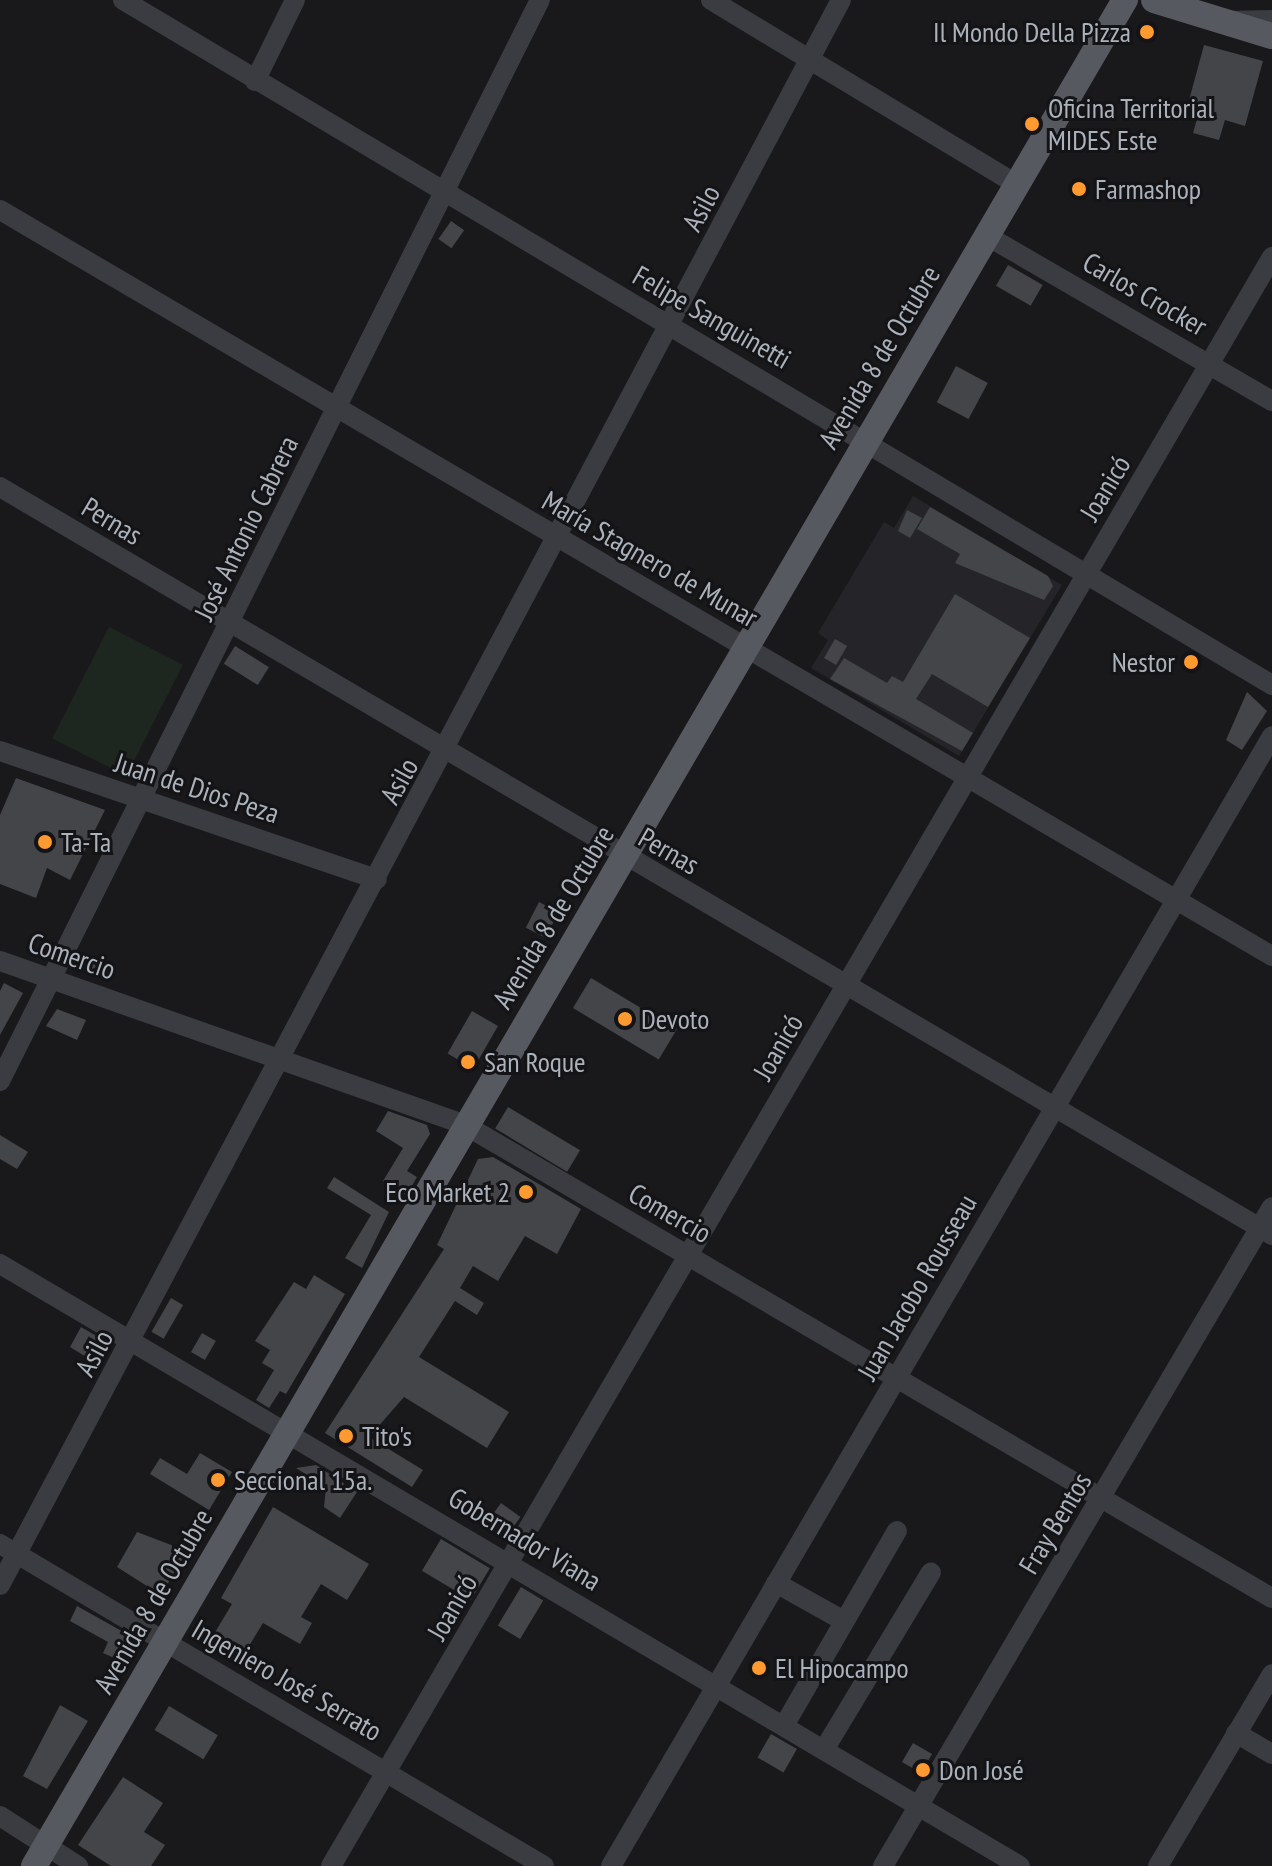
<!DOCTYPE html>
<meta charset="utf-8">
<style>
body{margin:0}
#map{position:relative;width:1272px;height:1866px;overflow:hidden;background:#19191c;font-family:"PT Sans Narrow",sans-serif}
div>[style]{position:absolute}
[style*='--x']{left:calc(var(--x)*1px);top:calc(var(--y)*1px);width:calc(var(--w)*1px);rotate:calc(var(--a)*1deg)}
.built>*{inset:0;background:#252529}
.green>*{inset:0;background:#1e271f;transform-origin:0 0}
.building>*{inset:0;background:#434549;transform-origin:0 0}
.minor>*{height:20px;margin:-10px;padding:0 10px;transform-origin:10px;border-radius:10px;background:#3a3c41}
.major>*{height:26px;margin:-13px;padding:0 13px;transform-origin:13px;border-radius:13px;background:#565960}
.dots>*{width:22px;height:22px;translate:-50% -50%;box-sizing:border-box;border:4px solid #141417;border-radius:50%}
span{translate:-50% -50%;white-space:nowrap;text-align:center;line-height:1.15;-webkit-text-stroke:6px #141417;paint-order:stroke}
.poi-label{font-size:28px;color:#abb2bc}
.right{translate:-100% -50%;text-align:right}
.left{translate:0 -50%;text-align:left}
.street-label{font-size:28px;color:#abb2bc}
</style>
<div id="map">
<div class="built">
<div style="clip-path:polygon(913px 496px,1062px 585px,959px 756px,811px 668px,828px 640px,818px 633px,884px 522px,894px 528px)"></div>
</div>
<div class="green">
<div style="left:109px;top:627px;width:83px;height:125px;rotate:27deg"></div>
</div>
<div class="building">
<div style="clip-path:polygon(1204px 45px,1263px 61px,1245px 126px,1225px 120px,1219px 140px,1193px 133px,1200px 108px,1188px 104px)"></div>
<div style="left:451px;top:221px;width:16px;height:22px;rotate:35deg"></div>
<div style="left:1008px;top:265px;width:40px;height:24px;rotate:30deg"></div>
<div style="left:956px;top:366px;width:36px;height:41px;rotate:28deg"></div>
<div style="clip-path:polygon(930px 507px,1048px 576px,1053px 586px,1044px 600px,955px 563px,960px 554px,917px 529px)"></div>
<div style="clip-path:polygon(907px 510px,922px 518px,910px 538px,898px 531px)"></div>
<div style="clip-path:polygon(955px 594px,1030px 638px,988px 707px,932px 674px,916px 699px,973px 733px,962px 751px,830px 679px,844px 658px,887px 683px,892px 676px,903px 682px)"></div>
<div style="left:835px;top:639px;width:14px;height:22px;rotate:30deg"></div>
<div style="left:235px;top:646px;width:40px;height:21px;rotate:32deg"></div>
<div style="clip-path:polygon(1247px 692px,1267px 711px,1242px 750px,1226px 740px)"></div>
<div style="clip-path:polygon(16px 778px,105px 810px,70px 880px,47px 868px,36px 898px,0 884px,0 815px)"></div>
<div style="left:539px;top:902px;width:22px;height:29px;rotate:27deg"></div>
<div style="clip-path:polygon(82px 955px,109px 964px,105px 977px,75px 966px)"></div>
<div style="left:591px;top:978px;width:100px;height:35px;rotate:31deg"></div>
<div style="clip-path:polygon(4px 983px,23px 993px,0 1035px,0 991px)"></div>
<div style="clip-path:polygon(57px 1009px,86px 1020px,77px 1040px,46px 1026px)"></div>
<div style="left:472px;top:1011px;width:30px;height:49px;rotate:30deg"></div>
<div style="left:508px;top:1107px;width:84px;height:25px;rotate:31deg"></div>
<div style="clip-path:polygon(388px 1111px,427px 1125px,430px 1134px,407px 1171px,417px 1177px,407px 1195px,383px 1181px,403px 1148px,376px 1131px)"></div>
<div style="clip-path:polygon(0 1135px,28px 1152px,17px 1169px,0 1159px)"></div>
<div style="clip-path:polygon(493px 1157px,581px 1209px,557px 1254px,525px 1236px,498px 1281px,473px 1266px,460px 1288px,484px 1303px,477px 1315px,455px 1301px,419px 1357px,509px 1412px,487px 1448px,404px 1397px,369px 1437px,423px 1470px,412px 1487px,325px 1433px,444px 1249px,437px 1245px,478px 1159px)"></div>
<div style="clip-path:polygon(334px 1177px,389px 1212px,362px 1268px,345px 1258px,371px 1215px,327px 1188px)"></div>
<div style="clip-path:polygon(314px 1275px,345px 1294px,286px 1394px,280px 1391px,269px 1408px,256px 1400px,274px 1370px,262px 1363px,270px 1350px,255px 1341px,294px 1282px,306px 1289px)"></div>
<div style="left:171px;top:1298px;width:14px;height:39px;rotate:30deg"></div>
<div style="clip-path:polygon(81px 1327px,105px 1341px,101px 1366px,70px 1347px)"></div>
<div style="left:202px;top:1333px;width:16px;height:22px;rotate:30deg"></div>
<div style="clip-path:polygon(200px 1453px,232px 1472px,209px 1510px,150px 1474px,160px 1458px,187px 1474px)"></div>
<div style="clip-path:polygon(316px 1465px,357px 1492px,340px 1518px,324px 1507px,326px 1487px,296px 1468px)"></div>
<div style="left:501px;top:1503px;width:24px;height:26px;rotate:36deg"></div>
<div style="clip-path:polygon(273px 1507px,369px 1564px,347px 1600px,321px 1584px,301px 1617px,312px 1623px,300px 1644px,263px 1623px,241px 1659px,218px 1646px,214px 1634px,232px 1604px,221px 1598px)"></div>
<div style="clip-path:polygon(137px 1532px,187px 1551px,161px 1595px,117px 1567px)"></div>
<div style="left:441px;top:1539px;width:57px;height:37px;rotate:31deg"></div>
<div style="left:521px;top:1587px;width:26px;height:45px;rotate:31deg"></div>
<div style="clip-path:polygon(77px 1606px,136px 1639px,123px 1662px,103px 1653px,108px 1642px,70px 1621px)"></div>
<div style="clip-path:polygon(60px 1705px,88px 1721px,47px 1789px,23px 1776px)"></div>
<div style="left:169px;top:1706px;width:57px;height:28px;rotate:31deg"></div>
<div style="left:771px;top:1734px;width:30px;height:27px;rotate:30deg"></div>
<div style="left:913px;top:1743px;width:22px;height:22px;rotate:30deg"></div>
<div style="clip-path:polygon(123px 1777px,163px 1803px,144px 1832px,165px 1845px,151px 1866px,111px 1866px,78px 1845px)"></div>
</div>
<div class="minor">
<div style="--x:123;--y:0;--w:1338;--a:30.8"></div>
<div style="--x:711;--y:0;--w:360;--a:31.1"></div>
<div style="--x:1224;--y:21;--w:48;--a:-1.2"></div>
<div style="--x:255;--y:81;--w:90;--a:-63.7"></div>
<div style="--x:0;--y:210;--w:1475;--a:30.39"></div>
<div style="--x:989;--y:237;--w:327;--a:30.1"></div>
<div style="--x:0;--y:487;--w:1476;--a:30.46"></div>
<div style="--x:0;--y:751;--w:398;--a:18.8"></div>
<div style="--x:0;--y:961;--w:493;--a:19.4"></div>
<div style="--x:465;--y:1125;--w:935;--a:30.38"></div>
<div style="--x:0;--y:1081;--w:1208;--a:-63.46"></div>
<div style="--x:0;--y:1264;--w:1184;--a:30.55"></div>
<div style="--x:0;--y:1544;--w:632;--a:30.62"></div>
<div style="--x:776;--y:1583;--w:78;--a:29.2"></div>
<div style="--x:0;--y:1585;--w:1794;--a:-62.05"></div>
<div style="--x:785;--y:1724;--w:223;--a:-59.9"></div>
<div style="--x:1236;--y:1733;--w:42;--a:30.3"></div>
<div style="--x:825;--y:1748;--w:205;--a:-58.9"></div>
<div style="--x:0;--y:1816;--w:93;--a:32.7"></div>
<div style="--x:331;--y:1866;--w:1864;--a:-59.68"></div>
<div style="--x:611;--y:1866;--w:1309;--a:-59.67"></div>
<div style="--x:883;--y:1866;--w:765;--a:-59.45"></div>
<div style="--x:1158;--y:1866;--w:223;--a:-59.3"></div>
</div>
<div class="major">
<div style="--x:1154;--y:0;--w:123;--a:17"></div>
<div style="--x:34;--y:1866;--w:2162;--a:-59.69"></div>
</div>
<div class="dots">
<div style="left:1147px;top:32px;background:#fe9a2f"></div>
<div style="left:1032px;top:124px;background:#fe9a2f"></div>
<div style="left:1079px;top:189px;background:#fe9a2f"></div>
<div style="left:1191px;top:662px;background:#fe9a2f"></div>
<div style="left:45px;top:842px;background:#fe9a2f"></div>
<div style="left:625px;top:1019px;background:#fe9a2f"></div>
<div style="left:468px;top:1062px;background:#fe9a2f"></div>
<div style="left:526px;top:1192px;background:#fe9a2f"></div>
<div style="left:346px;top:1436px;background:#fe9a2f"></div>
<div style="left:218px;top:1480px;background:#fe9a2f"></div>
<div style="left:759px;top:1668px;background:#fe9a2f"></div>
<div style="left:923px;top:1770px;background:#fe9a2f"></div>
</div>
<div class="poi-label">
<span class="right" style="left:1131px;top:32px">Il Mondo Della Pizza</span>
<span class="left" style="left:1048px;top:124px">Oficina Territorial<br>MIDES Este</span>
<span class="left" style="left:1095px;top:189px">Farmashop</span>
<span class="right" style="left:1175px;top:662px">Nestor</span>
<span class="left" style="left:61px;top:842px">Ta-Ta</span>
<span class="left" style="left:641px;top:1019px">Devoto</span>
<span class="left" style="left:484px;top:1062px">San Roque</span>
<span class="right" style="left:510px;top:1192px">Eco Market 2</span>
<span class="left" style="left:362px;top:1436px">Tito's</span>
<span class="left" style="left:234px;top:1480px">Seccional 15a.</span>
<span class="left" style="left:775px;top:1668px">El Hipocampo</span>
<span class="left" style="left:939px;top:1770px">Don José</span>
</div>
<div class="street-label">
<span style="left:701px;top:208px;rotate:-62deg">Asilo</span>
<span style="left:1145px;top:294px;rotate:30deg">Carlos Crocker</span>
<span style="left:712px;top:317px;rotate:30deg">Felipe Sanguinetti</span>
<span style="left:879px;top:357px;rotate:-59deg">Avenida 8 de Octubre</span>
<span style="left:1105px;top:488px;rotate:-59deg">Joanicó</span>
<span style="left:112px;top:521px;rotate:31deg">Pernas</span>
<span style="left:246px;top:528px;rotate:-64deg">José Antonio Cabrera</span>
<span style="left:650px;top:559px;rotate:30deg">María Stagnero de Munar</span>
<span style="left:399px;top:781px;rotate:-61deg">Asilo</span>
<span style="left:197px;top:788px;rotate:18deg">Juan de Dios Peza</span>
<span style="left:669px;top:851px;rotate:30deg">Pernas</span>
<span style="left:553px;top:917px;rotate:-59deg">Avenida 8 de Octubre</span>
<span style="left:72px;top:956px;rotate:19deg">Comercio</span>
<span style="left:778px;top:1047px;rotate:-60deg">Joanicó</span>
<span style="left:670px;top:1213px;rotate:30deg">Comercio</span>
<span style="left:917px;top:1287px;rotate:-60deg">Juan Jacobo Rousseau</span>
<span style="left:94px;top:1353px;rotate:-62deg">Asilo</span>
<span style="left:1055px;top:1523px;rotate:-59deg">Fray Bentos</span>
<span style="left:525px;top:1539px;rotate:31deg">Gobernador Viana</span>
<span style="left:153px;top:1601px;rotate:-60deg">Avenida 8 de Octubre</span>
<span style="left:452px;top:1607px;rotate:-60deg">Joanicó</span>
<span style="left:287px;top:1680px;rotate:30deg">Ingeniero José Serrato</span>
</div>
</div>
